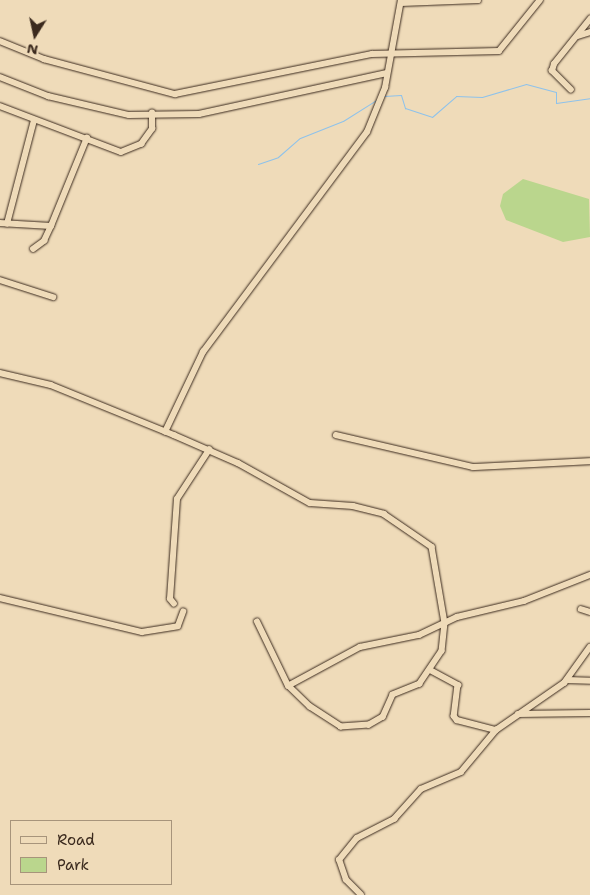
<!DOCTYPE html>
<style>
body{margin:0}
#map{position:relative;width:590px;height:895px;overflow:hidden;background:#efdbb9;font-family:"Shantell Sans",sans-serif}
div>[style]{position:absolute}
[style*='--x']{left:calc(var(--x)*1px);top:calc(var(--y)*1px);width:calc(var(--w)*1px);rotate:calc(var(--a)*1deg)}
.green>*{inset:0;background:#bad68d}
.stream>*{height:1px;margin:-0.5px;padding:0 0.5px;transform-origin:0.5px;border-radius:0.5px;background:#8ec2eb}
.roads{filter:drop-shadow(0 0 1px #3b2a1e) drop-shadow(0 0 1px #3b2a1e)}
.minor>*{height:5.5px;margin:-2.75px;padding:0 2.75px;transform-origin:2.75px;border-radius:2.75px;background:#efdbb9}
span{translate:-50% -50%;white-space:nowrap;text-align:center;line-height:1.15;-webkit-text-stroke:4px #efdbb9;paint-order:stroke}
.legend{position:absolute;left:10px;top:820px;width:162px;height:65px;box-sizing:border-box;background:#efdbb9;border:1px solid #a7947b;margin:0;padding:6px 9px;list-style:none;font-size:15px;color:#3b2a1e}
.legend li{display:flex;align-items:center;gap:10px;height:25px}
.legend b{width:25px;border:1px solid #a7947b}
.north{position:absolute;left:10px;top:10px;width:50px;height:50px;-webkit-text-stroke:4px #efdbb9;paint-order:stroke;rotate:190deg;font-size:14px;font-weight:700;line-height:20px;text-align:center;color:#3b2a1e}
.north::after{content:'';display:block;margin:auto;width:18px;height:22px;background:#3b2a1e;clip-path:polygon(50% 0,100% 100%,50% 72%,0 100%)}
</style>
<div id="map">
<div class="green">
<div style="clip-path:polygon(523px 179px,589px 199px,590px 237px,563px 242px,506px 220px,500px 206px,503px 194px)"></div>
</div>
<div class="stream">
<div style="--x:590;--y:58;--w:12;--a:90"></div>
<div style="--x:384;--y:96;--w:17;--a:-3"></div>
<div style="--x:401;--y:95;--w:14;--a:73"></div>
<div style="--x:405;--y:108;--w:28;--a:18"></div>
<div style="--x:432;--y:117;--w:32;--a:-41"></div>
<div style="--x:456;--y:96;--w:26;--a:2"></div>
<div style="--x:482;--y:97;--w:46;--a:-16.5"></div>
<div style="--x:526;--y:84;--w:31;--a:15"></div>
<div style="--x:556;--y:92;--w:11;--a:90"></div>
<div style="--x:556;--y:103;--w:34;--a:-8"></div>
<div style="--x:258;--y:164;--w:21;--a:-19"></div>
<div style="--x:278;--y:157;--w:29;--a:-41"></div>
<div style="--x:300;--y:138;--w:46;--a:-21.6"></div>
<div style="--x:343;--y:121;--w:41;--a:-32.2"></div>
</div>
<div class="roads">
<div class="minor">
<div style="--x:401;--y:3;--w:77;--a:-2.2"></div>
<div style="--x:578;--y:36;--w:13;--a:-18"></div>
<div style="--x:0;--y:41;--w:48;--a:22.2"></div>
<div style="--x:44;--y:59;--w:136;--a:15"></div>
<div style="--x:175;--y:94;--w:201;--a:-11.5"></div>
<div style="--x:372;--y:54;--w:127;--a:-1.4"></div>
<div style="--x:499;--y:51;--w:65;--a:-51.2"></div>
<div style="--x:0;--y:77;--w:52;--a:21.6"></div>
<div style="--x:48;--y:96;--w:83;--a:13.2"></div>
<div style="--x:129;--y:115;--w:70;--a:-0.8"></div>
<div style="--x:199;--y:114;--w:192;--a:-12.3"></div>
<div style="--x:571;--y:90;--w:27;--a:-135"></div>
<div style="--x:552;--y:71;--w:7;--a:-74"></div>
<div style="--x:554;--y:64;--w:58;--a:-51.3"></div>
<div style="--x:0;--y:106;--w:129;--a:20.8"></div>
<div style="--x:121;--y:152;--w:22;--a:-22"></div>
<div style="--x:141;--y:144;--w:19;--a:-54"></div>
<div style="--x:152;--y:129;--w:16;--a:-90"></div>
<div style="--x:0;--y:223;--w:51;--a:3.4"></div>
<div style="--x:51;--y:226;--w:95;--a:-67.8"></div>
<div style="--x:7;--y:224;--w:107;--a:-75.4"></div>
<div style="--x:33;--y:249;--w:14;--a:-36"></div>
<div style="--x:44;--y:241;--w:17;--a:-65"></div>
<div style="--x:0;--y:280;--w:56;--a:17.8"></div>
<div style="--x:0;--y:373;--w:52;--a:13.2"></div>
<div style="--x:51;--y:385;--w:133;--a:22.1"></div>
<div style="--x:174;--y:435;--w:70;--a:23.6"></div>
<div style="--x:238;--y:463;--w:82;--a:29.1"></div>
<div style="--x:310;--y:503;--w:43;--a:4"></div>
<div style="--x:353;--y:506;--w:32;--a:14"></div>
<div style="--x:384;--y:514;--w:58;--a:34.5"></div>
<div style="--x:432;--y:547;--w:77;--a:80.3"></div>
<div style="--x:445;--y:623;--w:28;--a:96"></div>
<div style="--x:442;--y:651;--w:40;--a:124"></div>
<div style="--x:420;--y:684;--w:29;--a:158"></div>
<div style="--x:393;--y:695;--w:24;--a:114"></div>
<div style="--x:383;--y:717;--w:16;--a:150"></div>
<div style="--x:369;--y:725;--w:28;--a:176"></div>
<div style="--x:341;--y:727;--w:37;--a:-147"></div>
<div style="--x:310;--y:707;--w:30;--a:-136"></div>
<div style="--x:288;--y:686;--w:71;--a:-115.8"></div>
<div style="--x:165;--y:432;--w:89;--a:-64.6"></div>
<div style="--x:203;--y:352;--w:274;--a:-53.3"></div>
<div style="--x:367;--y:132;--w:48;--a:-67.8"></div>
<div style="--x:385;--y:88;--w:89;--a:-79.7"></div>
<div style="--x:336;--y:435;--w:141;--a:13.1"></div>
<div style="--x:473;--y:467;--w:117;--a:-2.9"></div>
<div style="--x:0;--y:598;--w:146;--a:13.5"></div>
<div style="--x:142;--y:632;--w:36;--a:-9"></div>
<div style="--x:178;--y:626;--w:15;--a:-70"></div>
<div style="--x:174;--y:604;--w:6;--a:-129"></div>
<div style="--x:170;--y:599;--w:100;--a:-86"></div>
<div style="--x:177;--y:499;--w:59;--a:-56.9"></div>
<div style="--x:581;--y:609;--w:9;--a:18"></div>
<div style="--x:432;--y:671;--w:30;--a:28"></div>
<div style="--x:458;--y:685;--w:31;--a:97"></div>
<div style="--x:454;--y:716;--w:5;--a:53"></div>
<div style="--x:457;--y:720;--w:40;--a:14.4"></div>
<div style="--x:567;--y:680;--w:23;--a:2"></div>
<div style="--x:288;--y:686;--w:82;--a:-28.4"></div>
<div style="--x:360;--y:647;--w:60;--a:-11.5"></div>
<div style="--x:419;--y:635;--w:42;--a:-25.3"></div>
<div style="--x:457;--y:617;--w:69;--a:-13.4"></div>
<div style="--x:524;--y:601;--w:71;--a:-21.5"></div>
<div style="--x:518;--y:714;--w:72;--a:-0.8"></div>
<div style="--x:361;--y:895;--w:21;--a:-135"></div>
<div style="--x:346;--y:880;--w:21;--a:-109"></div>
<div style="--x:339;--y:860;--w:28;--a:-51"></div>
<div style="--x:357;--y:838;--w:42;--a:-27.2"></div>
<div style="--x:394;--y:819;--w:40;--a:-48"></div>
<div style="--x:421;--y:789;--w:43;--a:-23"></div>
<div style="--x:461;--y:772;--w:55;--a:-50.2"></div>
<div style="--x:496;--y:730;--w:83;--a:-34.7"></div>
<div style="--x:564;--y:683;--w:44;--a:-54.2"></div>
</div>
</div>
<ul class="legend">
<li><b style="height:6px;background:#efdbb9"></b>Road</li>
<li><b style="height:14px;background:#bad68d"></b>Park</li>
</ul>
<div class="north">N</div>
</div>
